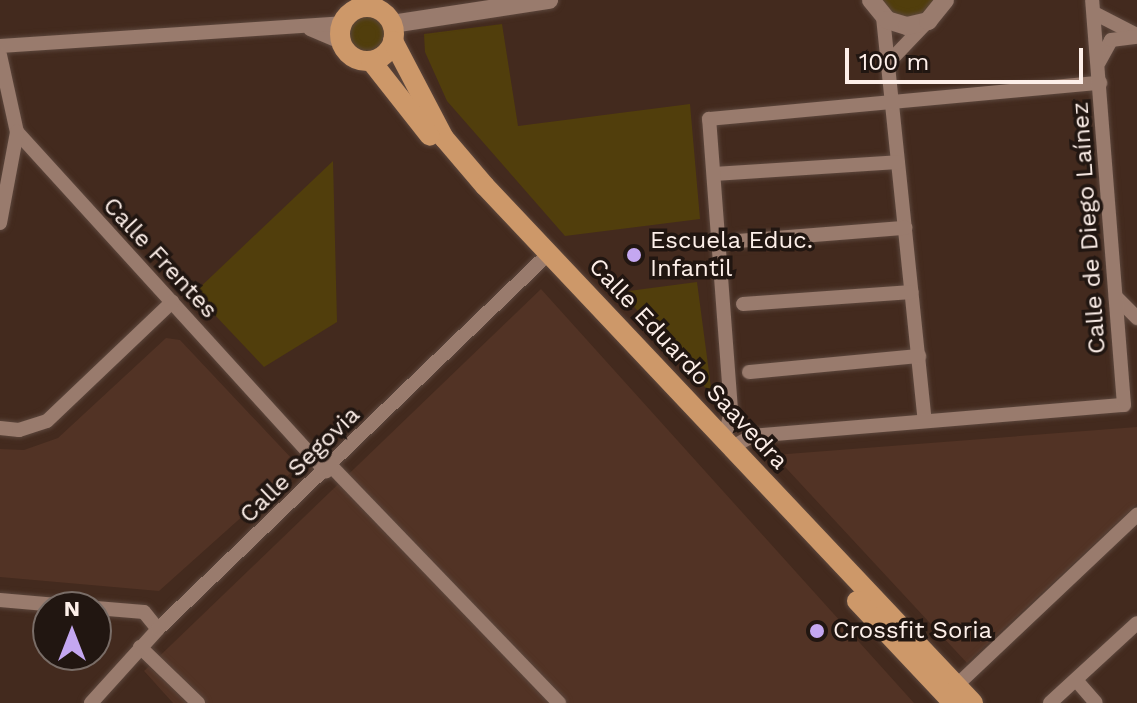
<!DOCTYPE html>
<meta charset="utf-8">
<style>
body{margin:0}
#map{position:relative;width:1137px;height:703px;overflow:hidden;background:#432a1e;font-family:"Work Sans",sans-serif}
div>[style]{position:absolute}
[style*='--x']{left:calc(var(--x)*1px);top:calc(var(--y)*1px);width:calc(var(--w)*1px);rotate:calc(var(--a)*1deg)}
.built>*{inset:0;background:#523325}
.green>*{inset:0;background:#513e0c}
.round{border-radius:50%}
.roads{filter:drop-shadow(0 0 2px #5c473d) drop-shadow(0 0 2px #5c473d)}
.street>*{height:14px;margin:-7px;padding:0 7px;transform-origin:7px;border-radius:7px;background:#997b6d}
.secondary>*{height:18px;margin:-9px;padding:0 9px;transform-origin:9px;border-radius:9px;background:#997b6d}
.primary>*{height:20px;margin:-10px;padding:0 10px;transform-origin:10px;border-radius:10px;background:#cd9869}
.primary>.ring{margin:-10px;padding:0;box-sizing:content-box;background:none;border:20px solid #cd9869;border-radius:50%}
.dots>*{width:22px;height:22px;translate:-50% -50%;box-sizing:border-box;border:4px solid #211611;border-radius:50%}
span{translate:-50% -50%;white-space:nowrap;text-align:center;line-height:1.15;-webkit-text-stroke:7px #211611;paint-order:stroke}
.street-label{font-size:24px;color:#fdefe9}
.poi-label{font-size:24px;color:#fdefe9}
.left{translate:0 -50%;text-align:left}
.north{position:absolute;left:32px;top:591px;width:80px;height:80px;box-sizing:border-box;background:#211611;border:2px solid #796d67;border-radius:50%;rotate:0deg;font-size:22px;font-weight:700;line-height:32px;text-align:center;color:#fdefe9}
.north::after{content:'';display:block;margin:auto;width:28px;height:36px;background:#c4a7f1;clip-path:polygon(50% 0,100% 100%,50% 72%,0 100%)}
.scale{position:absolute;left:845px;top:48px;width:238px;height:36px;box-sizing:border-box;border:4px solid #fdefe9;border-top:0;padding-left:10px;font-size:24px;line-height:28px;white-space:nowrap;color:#fdefe9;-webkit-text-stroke:6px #211611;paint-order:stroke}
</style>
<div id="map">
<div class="built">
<div style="clip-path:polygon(541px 289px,914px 703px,173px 703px,144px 671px)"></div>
<div style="clip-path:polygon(166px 338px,180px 340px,293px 460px,293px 471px,159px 591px,0 577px,0 449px,24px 450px,58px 438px)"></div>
<div style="clip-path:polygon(1137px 427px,1137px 504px,967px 663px,774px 455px)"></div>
</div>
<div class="green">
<div style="clip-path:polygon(878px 0,938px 0,920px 17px,898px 18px)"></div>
<div class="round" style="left:348px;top:15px;width:38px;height:38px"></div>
<div style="clip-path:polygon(502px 24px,518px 126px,690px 104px,700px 219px,565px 236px,447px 101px,425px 52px,424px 34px)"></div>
<div style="clip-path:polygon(333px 161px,337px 322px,264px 367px,194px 293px)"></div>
<div style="clip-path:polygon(697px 282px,712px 395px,621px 292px)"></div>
</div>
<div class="roads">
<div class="street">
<div style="--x:1094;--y:13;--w:48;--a:27.1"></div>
<div style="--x:883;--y:17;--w:406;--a:84.1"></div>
<div style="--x:310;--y:29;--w:34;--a:23"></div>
<div style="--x:0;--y:46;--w:343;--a:-3.8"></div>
<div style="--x:0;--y:55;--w:79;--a:77.6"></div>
<div style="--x:17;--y:132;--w:459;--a:47.7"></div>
<div style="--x:1099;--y:62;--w:25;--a:-61"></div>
<div style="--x:1111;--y:40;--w:26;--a:-7"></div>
<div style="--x:888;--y:63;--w:58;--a:-46.4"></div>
<div style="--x:714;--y:174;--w:184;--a:-3.7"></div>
<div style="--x:0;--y:223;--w:93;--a:-79.4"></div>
<div style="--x:738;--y:241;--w:168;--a:-4.5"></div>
<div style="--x:1116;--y:297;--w:30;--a:45"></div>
<div style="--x:743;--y:304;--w:169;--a:-4.1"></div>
<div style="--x:749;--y:372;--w:171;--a:-5.4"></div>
<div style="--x:0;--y:428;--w:19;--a:6"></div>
<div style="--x:19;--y:430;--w:29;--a:-18"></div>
<div style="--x:47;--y:421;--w:173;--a:-43.6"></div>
<div style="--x:724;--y:443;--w:34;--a:-78"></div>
<div style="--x:731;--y:410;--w:292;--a:-94.3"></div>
<div style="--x:709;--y:119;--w:393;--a:-5.3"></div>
<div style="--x:731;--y:448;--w:24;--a:-30"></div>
<div style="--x:752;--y:436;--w:373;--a:-4.8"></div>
<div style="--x:1124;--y:405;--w:406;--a:-94.5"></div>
<div style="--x:331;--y:466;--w:329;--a:46.1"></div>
<div style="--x:0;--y:600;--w:80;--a:5"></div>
<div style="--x:96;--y:608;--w:48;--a:4.8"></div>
<div style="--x:144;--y:612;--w:22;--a:51"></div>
<div style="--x:140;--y:647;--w:81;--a:44"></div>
<div style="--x:1076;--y:680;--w:30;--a:49"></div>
<div style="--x:957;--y:685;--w:248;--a:-43.4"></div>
<div style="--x:91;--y:703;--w:100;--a:-47.8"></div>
<div style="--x:158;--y:629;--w:531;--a:-43.86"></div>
<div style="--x:1050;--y:703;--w:118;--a:-42.6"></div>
</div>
<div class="secondary">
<div style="--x:871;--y:0;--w:26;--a:51"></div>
<div style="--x:887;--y:20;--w:21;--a:17"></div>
<div style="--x:907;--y:26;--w:22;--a:-13"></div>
<div style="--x:928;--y:21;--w:27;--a:-51"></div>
<div style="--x:392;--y:24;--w:159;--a:-8.7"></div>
</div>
<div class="primary">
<div class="ring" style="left:340px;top:7px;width:34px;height:34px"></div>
<div style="--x:393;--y:41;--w:110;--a:62.3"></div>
<div style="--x:444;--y:138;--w:63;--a:49.5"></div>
<div style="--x:485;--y:186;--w:711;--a:46.65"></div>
<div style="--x:371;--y:61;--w:95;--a:51.8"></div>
<div style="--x:857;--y:601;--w:140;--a:46.7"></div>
</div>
</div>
<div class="dots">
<div style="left:634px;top:255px;background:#c4a7f1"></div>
<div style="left:817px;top:631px;background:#c4a7f1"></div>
</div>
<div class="street-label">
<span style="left:1089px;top:228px;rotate:-94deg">Calle de Diego Laínez</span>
<span style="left:160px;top:258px;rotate:47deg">Calle Frentes</span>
<span style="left:688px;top:364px;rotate:47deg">Calle Eduardo Saavedra</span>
<span style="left:300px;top:465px;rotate:-44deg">Calle Segovia</span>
</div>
<div class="poi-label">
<span class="left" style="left:650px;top:255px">Escuela Educ.<br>Infantil</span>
<span class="left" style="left:833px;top:631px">Crossfit Soria</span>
</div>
<div class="north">N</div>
<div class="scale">100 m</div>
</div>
